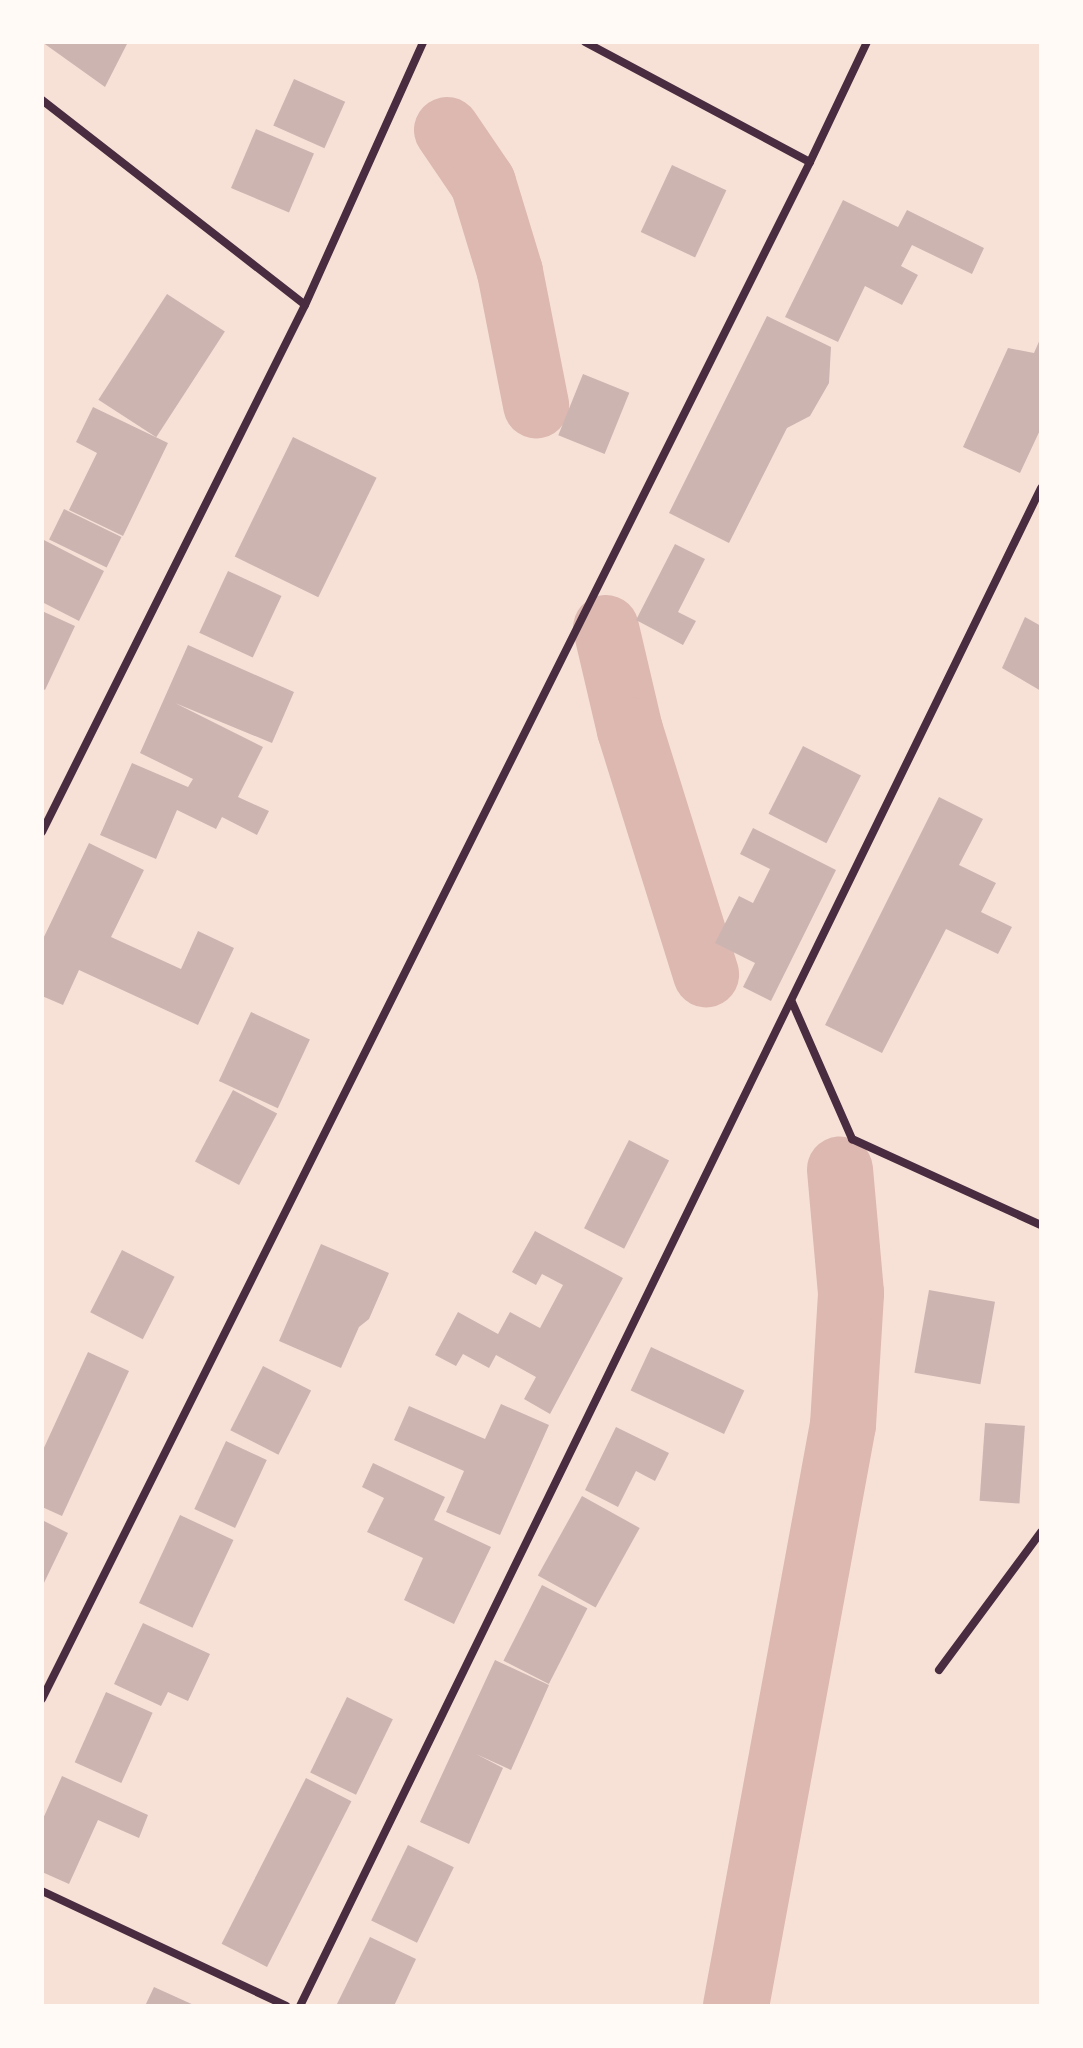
<!DOCTYPE html>
<style>
body{margin:0}
#map{position:relative;width:1083px;height:2048px;overflow:hidden;background:#f7e1d7;font-family:"DejaVu Sans",sans-serif}
div>[style]{position:absolute}
[style*='--x']{left:calc(var(--x)*1px);top:calc(var(--y)*1px);width:calc(var(--w)*1px);rotate:calc(var(--a)*1deg)}
.river>*{height:66px;margin:-33px;padding:0 33px;transform-origin:33px;border-radius:33px;background:#dcb8b0}
.building>*{inset:0;background:#ccb4b1;transform-origin:0 0}
.minor>*{height:8px;margin:-4px;padding:0 4px;transform-origin:4px;border-radius:4px;background:#4a2c40}
span{translate:-50% -50%;white-space:nowrap;text-align:center;line-height:1.15;-webkit-text-stroke:8px #fffaf5;paint-order:stroke}
.frame{position:absolute;inset:0;border:44px solid #fffaf5;pointer-events:none}
</style>
<div id="map">
<div class="river">
<div style="--x:447;--y:130;--w:64;--a:55.8"></div>
<div style="--x:483;--y:183;--w:93;--a:73.1"></div>
<div style="--x:510;--y:272;--w:136;--a:78.9"></div>
<div style="--x:606;--y:628;--w:105;--a:76.8"></div>
<div style="--x:630;--y:730;--w:256;--a:72.7"></div>
<div style="--x:736;--y:2006;--w:591;--a:-79.57"></div>
<div style="--x:843;--y:1425;--w:132;--a:-86.5"></div>
<div style="--x:851;--y:1293;--w:124;--a:-95.1"></div>
</div>
<div class="building">
<div style="clip-path:polygon(42px 42px,128px 42px,105px 87px)"></div>
<div style="left:294px;top:79px;width:56px;height:51px;rotate:24deg"></div>
<div style="left:256px;top:129px;width:63px;height:64px;rotate:23deg"></div>
<div style="left:672px;top:165px;width:60px;height:74px;rotate:25deg"></div>
<div style="clip-path:polygon(843px 200px,898px 227px,907px 210px,984px 248px,972px 274px,912px 245px,901px 266px,918px 275px,902px 305px,865px 286px,838px 342px,785px 317px)"></div>
<div style="left:167px;top:294px;width:69px;height:126px;rotate:33deg"></div>
<div style="clip-path:polygon(767px 316px,831px 347px,829px 383px,810px 416px,787px 428px,729px 543px,669px 513px)"></div>
<div style="clip-path:polygon(1041px 337px,1041px 428px,1020px 473px,963px 447px,1008px 348px,1034px 353px)"></div>
<div style="left:583px;top:374px;width:50px;height:66px;rotate:22deg"></div>
<div style="clip-path:polygon(93px 407px,168px 443px,123px 536px,69px 510px,97px 453px,76px 442px)"></div>
<div style="left:293px;top:437px;width:93px;height:133px;rotate:26deg"></div>
<div style="left:64px;top:509px;width:64px;height:34px;rotate:26deg"></div>
<div style="clip-path:polygon(42px 539px,104px 571px,79px 621px,42px 602px)"></div>
<div style="clip-path:polygon(675px 544px,705px 559px,678px 612px,696px 621px,683px 645px,636px 620px)"></div>
<div style="left:228px;top:571px;width:59px;height:68px;rotate:25deg"></div>
<div style="clip-path:polygon(42px 611px,75px 626px,45px 690px,42px 688px)"></div>
<div style="clip-path:polygon(1025px 617px,1041px 626px,1041px 691px,1002px 668px)"></div>
<div style="clip-path:polygon(188px 645px,294px 692px,272px 743px,175px 703px,263px 747px,238px 797px,269px 811px,257px 835px,222px 817px,216px 829px,177px 810px,156px 859px,100px 835px,132px 763px,188px 787px,193px 779px,140px 753px)"></div>
<div style="left:803px;top:746px;width:65px;height:76px;rotate:27deg"></div>
<div style="clip-path:polygon(939px 797px,983px 819px,959px 865px,996px 883px,981px 912px,1012px 927px,998px 954px,946px 929px,882px 1053px,825px 1025px)"></div>
<div style="clip-path:polygon(753px 828px,836px 870px,771px 1001px,743px 987px,755px 963px,715px 943px,739px 896px,753px 903px,770px 869px,740px 854px)"></div>
<div style="clip-path:polygon(89px 843px,144px 870px,111px 937px,181px 969px,198px 931px,234px 948px,198px 1025px,79px 970px,63px 1005px,42px 996px,42px 941px)"></div>
<div style="left:251px;top:1012px;width:65px;height:76px;rotate:25deg"></div>
<div style="left:233px;top:1090px;width:50px;height:81px;rotate:28deg"></div>
<div style="left:629px;top:1140px;width:45px;height:99px;rotate:27deg"></div>
<div style="clip-path:polygon(535px 1231px,623px 1278px,550px 1414px,524px 1399px,536px 1377px,496px 1355px,489px 1368px,463px 1354px,456px 1366px,435px 1355px,458px 1312px,498px 1334px,510px 1312px,540px 1328px,563px 1285px,542px 1274px,536px 1285px,512px 1272px)"></div>
<div style="clip-path:polygon(321px 1244px,389px 1273px,369px 1319px,359px 1327px,341px 1368px,279px 1341px)"></div>
<div style="left:122px;top:1250px;width:59px;height:70px;rotate:27deg"></div>
<div style="left:929px;top:1290px;width:67px;height:84px;rotate:10deg"></div>
<div style="left:651px;top:1347px;width:103px;height:48px;rotate:25deg"></div>
<div style="clip-path:polygon(88px 1352px,129px 1371px,62px 1516px,42px 1507px,42px 1452px)"></div>
<div style="left:263px;top:1366px;width:54px;height:72px;rotate:27deg"></div>
<div style="clip-path:polygon(501px 1404px,549px 1425px,500px 1535px,446px 1512px,464px 1471px,394px 1440px,409px 1406px,485px 1439px)"></div>
<div style="left:985px;top:1423px;width:40px;height:78px;rotate:4deg"></div>
<div style="clip-path:polygon(616px 1427px,669px 1453px,655px 1481px,636px 1471px,618px 1507px,585px 1490px)"></div>
<div style="left:226px;top:1441px;width:45px;height:75px;rotate:25deg"></div>
<div style="clip-path:polygon(373px 1463px,445px 1497px,434px 1520px,491px 1547px,454px 1624px,404px 1600px,423px 1558px,367px 1532px,384px 1498px,362px 1487px)"></div>
<div style="left:582px;top:1496px;width:66px;height:91px;rotate:29deg"></div>
<div style="left:180px;top:1515px;width:59px;height:97px;rotate:25deg"></div>
<div style="clip-path:polygon(42px 1520px,68px 1533px,42px 1587px)"></div>
<div style="left:542px;top:1585px;width:51px;height:85px;rotate:27deg"></div>
<div style="clip-path:polygon(143px 1623px,210px 1654px,188px 1701px,168px 1692px,161px 1706px,114px 1684px)"></div>
<div style="clip-path:polygon(495px 1660px,549px 1685px,511px 1770px,476px 1754px,503px 1768px,469px 1844px,420px 1822px)"></div>
<div style="left:106px;top:1692px;width:51px;height:77px;rotate:24deg"></div>
<div style="left:347px;top:1697px;width:51px;height:84px;rotate:26deg"></div>
<div style="clip-path:polygon(62px 1776px,148px 1815px,139px 1838px,98px 1820px,69px 1884px,42px 1872px,42px 1821px)"></div>
<div style="left:306px;top:1778px;width:51px;height:186px;rotate:27deg"></div>
<div style="left:408px;top:1845px;width:51px;height:84px;rotate:26deg"></div>
<div style="clip-path:polygon(370px 1937px,416px 1959px,394px 2006px,336px 2006px)"></div>
<div style="clip-path:polygon(154px 1987px,196px 2006px,145px 2006px)"></div>
</div>
<div class="minor">
<div style="--x:585;--y:42;--w:255;--a:28.1"></div>
<div style="--x:42;--y:100;--w:333;--a:37.9"></div>
<div style="--x:42;--y:832;--w:589;--a:-63.48"></div>
<div style="--x:305;--y:305;--w:288;--a:-65.8"></div>
<div style="--x:792;--y:1002;--w:150;--a:66.3"></div>
<div style="--x:852;--y:1139;--w:208;--a:24.5"></div>
<div style="--x:939;--y:1670;--w:172;--a:-53.5"></div>
<div style="--x:42;--y:1699;--w:1718;--a:-63.45"></div>
<div style="--x:810;--y:162;--w:133;--a:-64.6"></div>
<div style="--x:42;--y:1891;--w:270;--a:25.2"></div>
<div style="--x:300;--y:2006;--w:1689;--a:-63.98"></div>
</div>
<div class="frame"></div>
</div>
